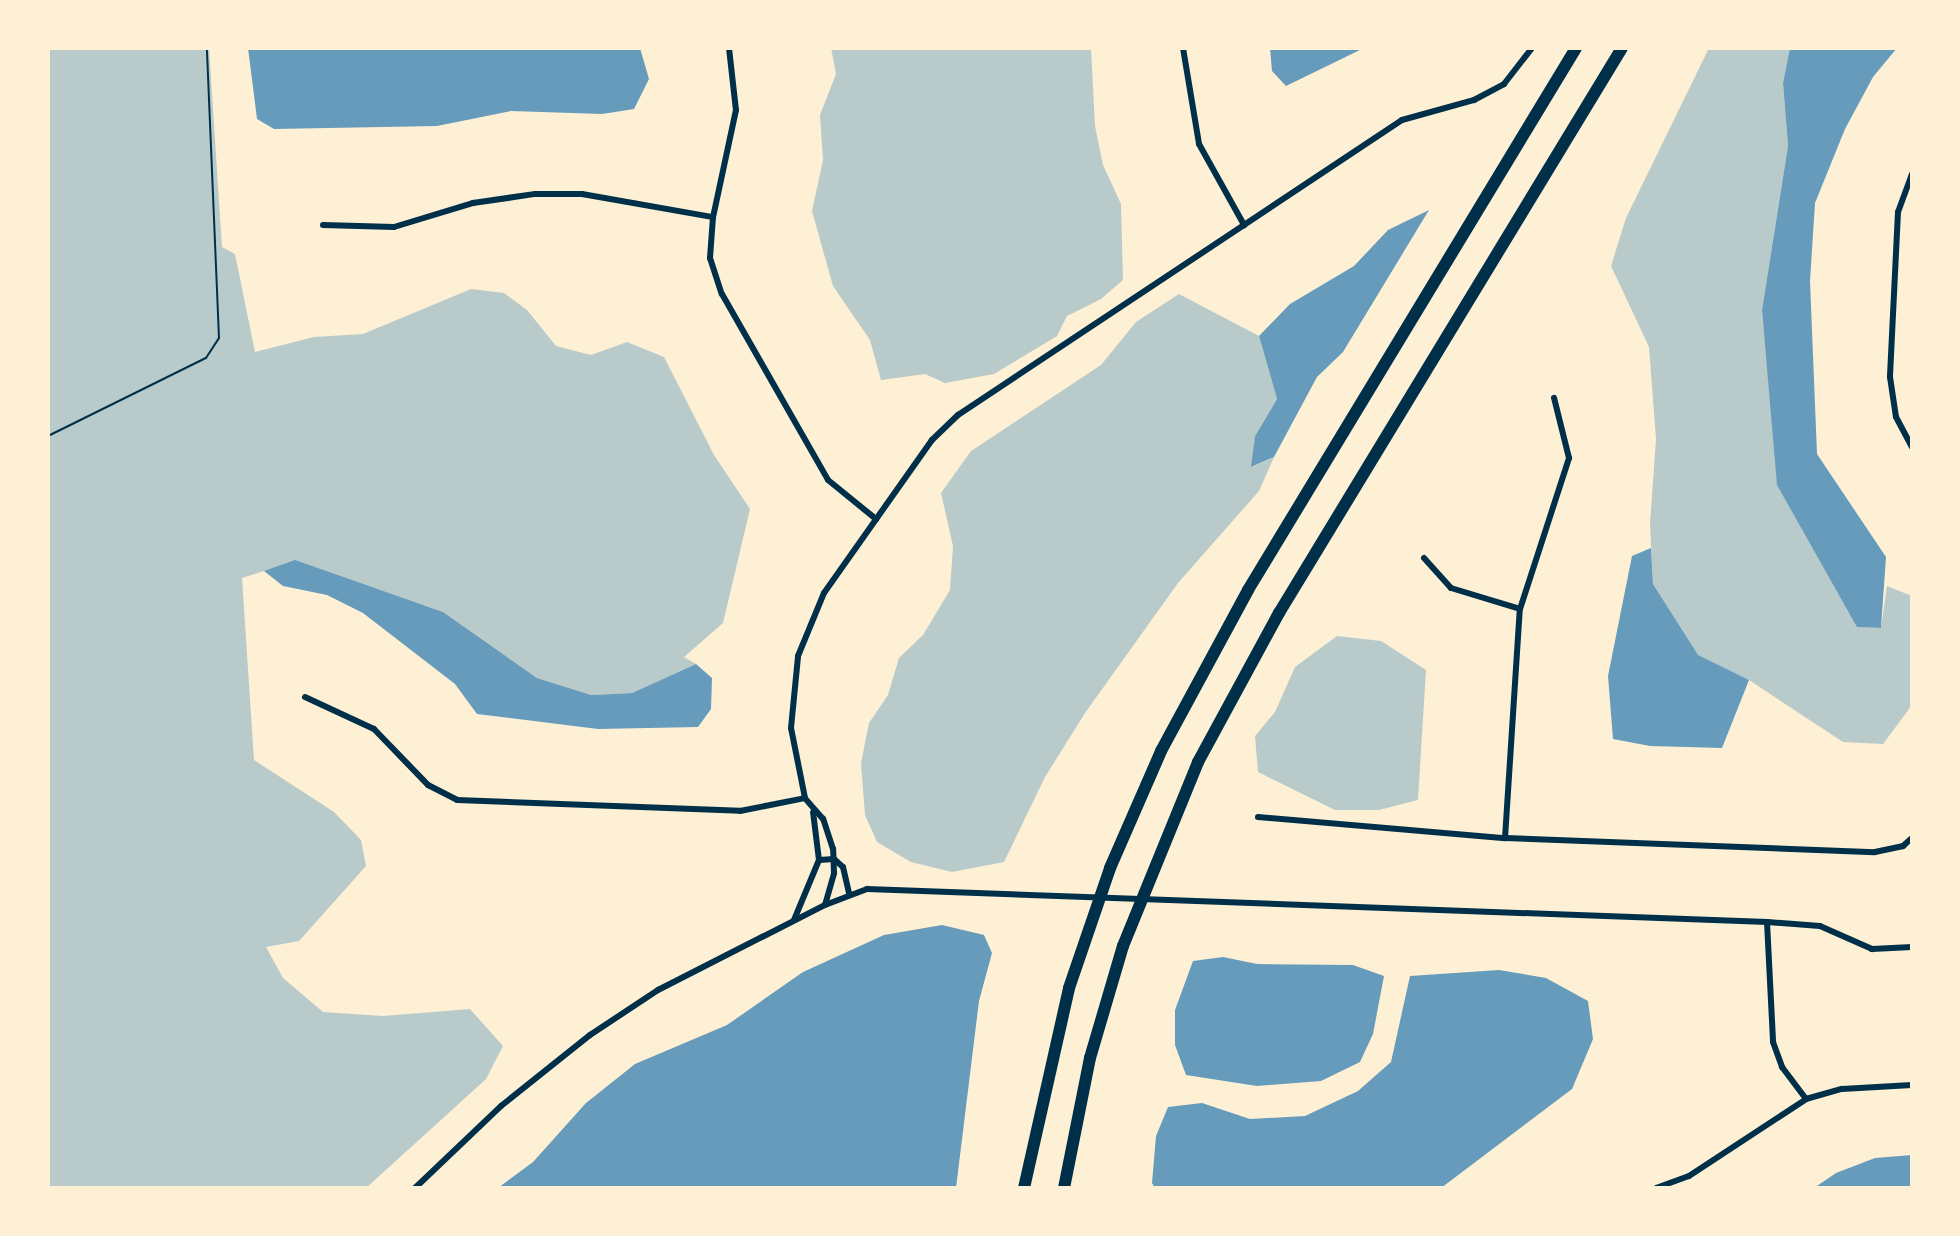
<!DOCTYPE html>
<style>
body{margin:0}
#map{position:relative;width:1960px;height:1236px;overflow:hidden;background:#fdf0d5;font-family:Rubik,sans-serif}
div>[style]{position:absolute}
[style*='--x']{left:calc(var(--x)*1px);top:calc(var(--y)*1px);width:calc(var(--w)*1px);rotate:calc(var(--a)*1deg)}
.green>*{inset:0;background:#b9caca}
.water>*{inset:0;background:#669bbc}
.path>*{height:2px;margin:-1px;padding:0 1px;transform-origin:1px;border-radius:1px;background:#003049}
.minor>*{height:6px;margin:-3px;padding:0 3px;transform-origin:3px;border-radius:3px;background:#003049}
.motorway>*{height:12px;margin:-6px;padding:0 6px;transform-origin:6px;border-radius:6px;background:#003049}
span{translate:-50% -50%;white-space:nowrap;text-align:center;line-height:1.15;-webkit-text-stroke:8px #fdf0d5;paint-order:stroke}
.frame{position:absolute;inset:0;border:50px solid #fdf0d5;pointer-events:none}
</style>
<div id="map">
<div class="green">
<div style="clip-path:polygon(48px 48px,209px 48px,222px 247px,235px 254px,255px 352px,314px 337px,363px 334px,471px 289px,504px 293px,527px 310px,556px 346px,591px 355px,627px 342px,664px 357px,714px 455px,750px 509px,723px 623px,684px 657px,696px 664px,632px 693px,591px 695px,537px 678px,443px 612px,295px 561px,242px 578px,254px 760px,334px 812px,361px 840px,366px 866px,299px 941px,266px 947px,283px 978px,323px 1012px,383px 1016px,470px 1009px,503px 1046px,486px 1079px,366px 1188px,48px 1188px)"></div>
<div style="clip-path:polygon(831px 48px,1091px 48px,1095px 126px,1103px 165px,1121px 204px,1123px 280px,1101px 299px,1067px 316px,1057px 336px,994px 374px,945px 383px,925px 374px,881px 380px,870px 340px,833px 286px,812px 211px,823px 160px,820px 115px,836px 74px)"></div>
<div style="clip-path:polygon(1709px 48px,1790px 48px,1783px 83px,1788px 146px,1762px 310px,1770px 397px,1857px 627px,1881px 628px,1887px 586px,1912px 596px,1912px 705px,1883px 744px,1843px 742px,1749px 680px,1698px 656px,1653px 584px,1650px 524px,1656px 439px,1649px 347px,1611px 266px,1626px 218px)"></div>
<div style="clip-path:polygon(1179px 294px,1259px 336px,1277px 399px,1255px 436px,1252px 467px,1274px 457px,1259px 491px,1178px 583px,1085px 713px,1045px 777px,1004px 862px,952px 872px,911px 862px,877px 842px,865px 815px,861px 763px,869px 723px,888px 695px,899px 658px,923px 635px,950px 590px,953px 546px,941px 493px,971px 451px,1101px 365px,1136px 322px)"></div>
<div style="clip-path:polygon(1337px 636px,1381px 641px,1426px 670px,1418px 800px,1379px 810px,1335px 810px,1258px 772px,1255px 736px,1275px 712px,1295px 667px)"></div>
</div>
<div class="water">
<div style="clip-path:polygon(248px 48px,640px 48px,649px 79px,634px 109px,602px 114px,511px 111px,437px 126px,274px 129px,257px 119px)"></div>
<div style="clip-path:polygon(1270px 48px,1364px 48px,1286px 86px,1272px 71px)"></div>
<div style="clip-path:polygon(1790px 48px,1897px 48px,1873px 77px,1845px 129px,1815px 203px,1810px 281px,1817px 454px,1886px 557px,1881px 628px,1857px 627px,1777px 485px,1762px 310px,1788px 146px,1783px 83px)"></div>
<div style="clip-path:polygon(1429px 210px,1343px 352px,1317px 377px,1274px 457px,1251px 467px,1255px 436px,1277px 399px,1259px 336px,1290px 304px,1354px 266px,1388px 230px)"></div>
<div style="clip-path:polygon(1651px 548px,1653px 584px,1698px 655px,1749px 680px,1722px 748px,1650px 746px,1613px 739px,1608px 676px,1632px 556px)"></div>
<div style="clip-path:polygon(295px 560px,443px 612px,537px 678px,591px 695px,632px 693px,696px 664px,712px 678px,711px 709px,698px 727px,598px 729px,477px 714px,455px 684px,363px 613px,327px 595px,283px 586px,264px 571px)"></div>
<div style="clip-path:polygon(942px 925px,984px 935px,992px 953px,979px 1001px,956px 1188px,498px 1188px,533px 1162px,586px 1103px,635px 1064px,727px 1025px,803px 972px,884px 935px)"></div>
<div style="clip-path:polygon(1223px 957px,1257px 964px,1353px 965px,1384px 976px,1373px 1034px,1360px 1062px,1321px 1081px,1257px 1086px,1186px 1075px,1175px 1045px,1175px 1010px,1193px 961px)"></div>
<div style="clip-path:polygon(1499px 970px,1546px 978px,1588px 1001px,1593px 1039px,1572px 1089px,1441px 1188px,1155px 1188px,1152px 1183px,1156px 1136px,1168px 1107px,1202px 1103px,1250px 1119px,1305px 1116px,1358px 1091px,1391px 1062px,1410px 976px)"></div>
<div style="clip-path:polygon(1912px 1155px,1912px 1188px,1814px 1188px,1836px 1173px,1875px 1158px)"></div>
</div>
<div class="path">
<div style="--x:48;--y:436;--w:176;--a:-26.3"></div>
<div style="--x:206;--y:358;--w:24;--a:-57"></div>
<div style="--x:219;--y:338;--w:290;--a:-92.4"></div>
</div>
<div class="minor">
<div style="--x:729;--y:48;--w:62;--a:83.6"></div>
<div style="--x:736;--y:110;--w:109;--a:102.1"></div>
<div style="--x:713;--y:217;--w:41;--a:94.2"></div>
<div style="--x:710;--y:258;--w:38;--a:72"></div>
<div style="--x:722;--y:294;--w:214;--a:60.3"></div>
<div style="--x:828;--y:480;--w:62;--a:39.1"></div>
<div style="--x:1183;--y:48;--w:97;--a:80.5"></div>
<div style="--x:1199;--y:144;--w:93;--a:60.9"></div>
<div style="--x:1912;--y:174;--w:40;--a:110.2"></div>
<div style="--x:1898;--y:212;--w:165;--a:92.8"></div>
<div style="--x:1890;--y:377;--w:40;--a:81.5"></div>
<div style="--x:1896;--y:417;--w:34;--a:62"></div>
<div style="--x:323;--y:225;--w:71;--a:1.6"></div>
<div style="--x:394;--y:227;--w:83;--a:-16.9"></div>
<div style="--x:473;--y:203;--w:63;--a:-8.3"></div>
<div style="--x:535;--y:194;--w:47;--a:0"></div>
<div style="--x:582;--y:194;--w:133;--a:10"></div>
<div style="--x:1424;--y:558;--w:40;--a:48"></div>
<div style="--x:1451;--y:588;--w:72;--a:16.9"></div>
<div style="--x:305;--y:697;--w:76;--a:24.9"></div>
<div style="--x:374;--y:729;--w:78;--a:46"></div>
<div style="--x:428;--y:785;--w:33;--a:27"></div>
<div style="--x:457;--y:800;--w:283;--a:2.2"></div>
<div style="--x:740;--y:811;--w:66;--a:-11.3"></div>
<div style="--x:1258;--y:817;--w:248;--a:4.9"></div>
<div style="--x:1505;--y:838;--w:370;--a:2.2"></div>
<div style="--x:1875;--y:852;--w:29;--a:-12"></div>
<div style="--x:1903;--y:846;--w:12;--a:-42"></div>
<div style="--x:1505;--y:838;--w:229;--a:-86.3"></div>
<div style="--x:1520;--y:609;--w:159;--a:-72"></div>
<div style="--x:1569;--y:458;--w:62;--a:-104"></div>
<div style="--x:819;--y:860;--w:15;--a:-4"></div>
<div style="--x:834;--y:859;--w:12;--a:42"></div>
<div style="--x:843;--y:867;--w:28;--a:77"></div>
<div style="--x:825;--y:905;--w:33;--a:-74"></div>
<div style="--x:834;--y:873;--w:24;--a:-92"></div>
<div style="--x:833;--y:849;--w:32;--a:-108"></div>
<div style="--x:823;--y:819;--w:28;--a:-131"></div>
<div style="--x:805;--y:798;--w:71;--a:-101.3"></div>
<div style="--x:791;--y:728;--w:72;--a:-84.4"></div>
<div style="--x:798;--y:656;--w:68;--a:-67.6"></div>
<div style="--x:824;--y:593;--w:187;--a:-54.8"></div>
<div style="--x:932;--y:440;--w:36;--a:-44"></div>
<div style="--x:958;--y:415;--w:533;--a:-33.6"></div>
<div style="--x:1402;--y:120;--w:75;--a:-15.5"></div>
<div style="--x:1474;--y:100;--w:34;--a:-28"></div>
<div style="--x:1504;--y:84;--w:46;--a:-52.1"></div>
<div style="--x:794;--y:920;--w:65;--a:-67.4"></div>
<div style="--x:819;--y:860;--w:48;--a:-97.1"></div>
<div style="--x:1767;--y:922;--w:120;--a:87.1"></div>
<div style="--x:1773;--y:1042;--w:27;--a:70"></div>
<div style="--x:1782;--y:1067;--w:40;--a:53"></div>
<div style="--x:415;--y:1188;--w:119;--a:-43.6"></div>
<div style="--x:501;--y:1106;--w:114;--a:-38.6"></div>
<div style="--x:590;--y:1035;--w:82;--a:-33.5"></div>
<div style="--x:658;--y:990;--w:187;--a:-27"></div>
<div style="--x:825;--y:905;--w:45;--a:-20.9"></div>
<div style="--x:867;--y:889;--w:901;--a:2.1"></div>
<div style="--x:1767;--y:922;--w:53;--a:4.3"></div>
<div style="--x:1820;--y:926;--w:57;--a:23.9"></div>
<div style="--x:1872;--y:949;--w:40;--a:-2.9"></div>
<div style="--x:1656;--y:1188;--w:35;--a:-20"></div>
<div style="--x:1689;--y:1176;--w:140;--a:-33.3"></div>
<div style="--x:1806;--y:1099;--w:37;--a:-16"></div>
<div style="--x:1842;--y:1089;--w:70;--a:-3.3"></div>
</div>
<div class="motorway">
<div style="--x:1024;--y:1188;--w:205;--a:-77.3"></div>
<div style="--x:1069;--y:988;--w:127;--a:-71.1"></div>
<div style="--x:1110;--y:868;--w:128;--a:-66.4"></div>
<div style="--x:1161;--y:751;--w:183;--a:-61.6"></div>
<div style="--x:1248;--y:590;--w:634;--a:-58.82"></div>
<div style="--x:1064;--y:1188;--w:133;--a:-78.7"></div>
<div style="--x:1090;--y:1058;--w:117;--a:-73.6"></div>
<div style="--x:1123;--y:946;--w:199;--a:-67.8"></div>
<div style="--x:1198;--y:762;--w:170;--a:-61.5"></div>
<div style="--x:1279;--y:613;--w:661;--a:-58.74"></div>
</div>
<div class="frame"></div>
</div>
